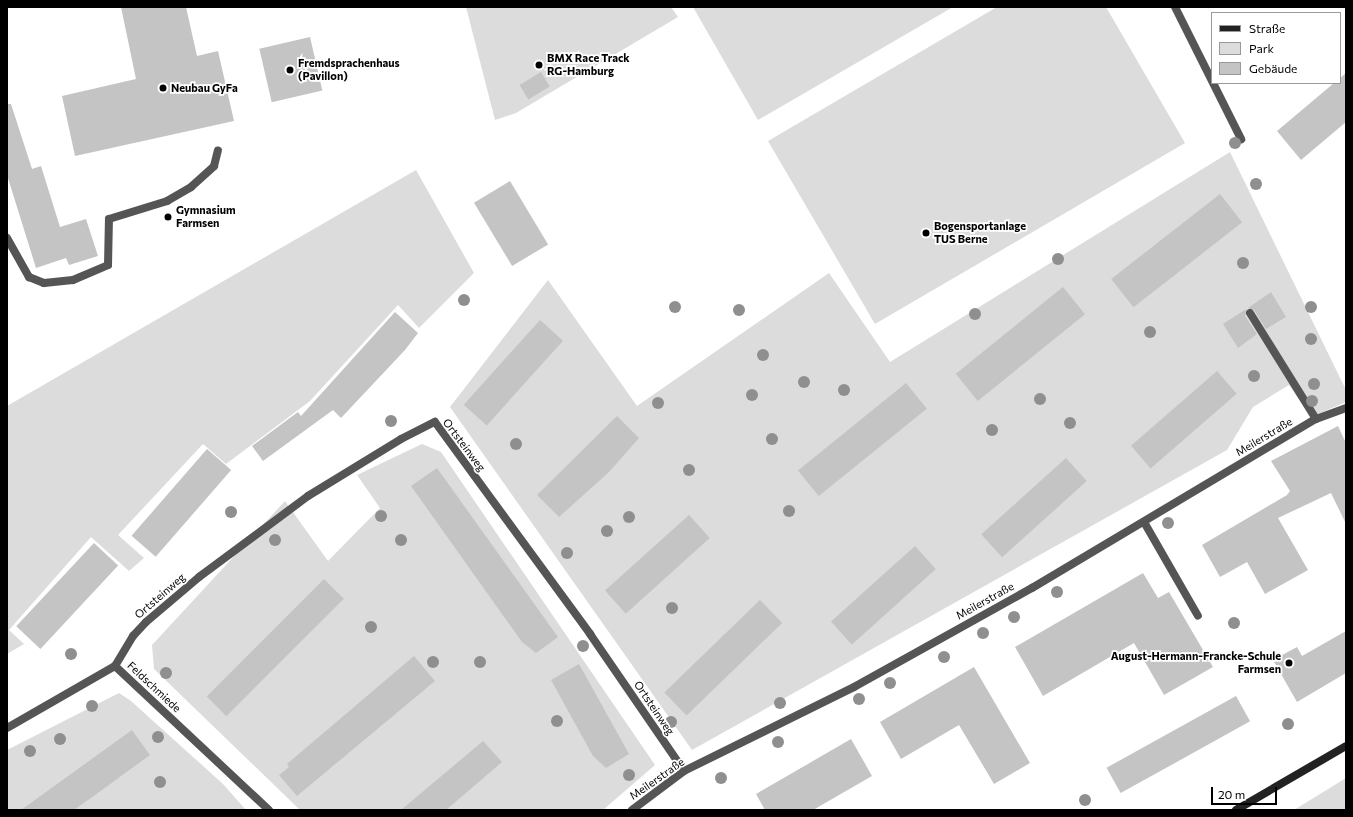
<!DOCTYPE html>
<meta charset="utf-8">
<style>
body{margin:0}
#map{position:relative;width:1353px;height:817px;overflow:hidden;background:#fff;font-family:Commissioner,sans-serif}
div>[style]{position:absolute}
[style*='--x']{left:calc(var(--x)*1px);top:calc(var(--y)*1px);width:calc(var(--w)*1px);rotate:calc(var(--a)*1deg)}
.green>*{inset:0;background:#dcdcdc}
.building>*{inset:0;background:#c4c4c4;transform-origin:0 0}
.lane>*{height:8px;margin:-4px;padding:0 4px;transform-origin:4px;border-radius:4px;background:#555}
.street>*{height:8px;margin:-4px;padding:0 4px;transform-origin:4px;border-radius:4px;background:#555}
.secondary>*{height:8px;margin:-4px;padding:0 4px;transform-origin:4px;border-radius:4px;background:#222}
.trees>*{width:12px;height:12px;margin:-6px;border-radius:50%;background:#8f8f8f}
.dots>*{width:11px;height:11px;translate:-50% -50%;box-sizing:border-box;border:2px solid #fff;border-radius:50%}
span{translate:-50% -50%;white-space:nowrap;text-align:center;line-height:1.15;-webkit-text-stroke:3.5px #fff;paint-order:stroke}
.poi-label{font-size:11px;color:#000;font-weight:700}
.left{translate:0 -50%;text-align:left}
.right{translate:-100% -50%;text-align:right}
.street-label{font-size:11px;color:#000}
.frame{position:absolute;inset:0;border:8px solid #000;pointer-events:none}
.legend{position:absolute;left:1211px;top:12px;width:130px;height:72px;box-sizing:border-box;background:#fff;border:1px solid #999;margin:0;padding:5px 7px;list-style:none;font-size:12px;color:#000}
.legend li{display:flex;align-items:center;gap:8px;height:20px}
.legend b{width:20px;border:1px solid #999}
.scale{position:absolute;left:1211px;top:787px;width:66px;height:18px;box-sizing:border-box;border:2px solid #000;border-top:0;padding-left:5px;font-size:12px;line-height:14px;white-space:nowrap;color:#000;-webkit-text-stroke:3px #fff;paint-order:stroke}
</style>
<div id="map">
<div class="green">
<div style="clip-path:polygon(466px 7px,671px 7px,678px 17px,516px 113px,495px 120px)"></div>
<div style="clip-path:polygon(693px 7px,953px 7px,758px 120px)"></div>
<div style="clip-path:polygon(997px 7px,1106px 7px,1185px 143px,875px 324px,768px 141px)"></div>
<div style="clip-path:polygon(1230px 152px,1346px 390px,1346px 402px,1311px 417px,1289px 385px,1253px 407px,1227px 450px,692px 750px,450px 407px,548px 280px,637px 406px,829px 273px,890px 362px)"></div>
<div style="clip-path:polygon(416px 170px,474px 273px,419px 328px,398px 305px,310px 401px,226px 464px,203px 444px,118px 535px,144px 558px,129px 571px,91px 537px,9px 630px,24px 644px,7px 654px,7px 406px)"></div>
<div style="clip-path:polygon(422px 444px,441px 452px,655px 765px,603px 810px,300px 810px,154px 669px,152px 645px,285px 501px,328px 561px,380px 508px,357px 475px)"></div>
<div style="clip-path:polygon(119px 693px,131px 701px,223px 784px,246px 810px,7px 810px,7px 750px)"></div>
<div style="clip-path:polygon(1346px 778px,1346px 810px,1294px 810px)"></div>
</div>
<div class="building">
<div style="clip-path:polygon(121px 7px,186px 7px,197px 56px,218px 51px,234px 121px,75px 156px,62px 96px,136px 79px)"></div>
<div style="left:310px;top:37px;width:55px;height:52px;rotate:77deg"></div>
<div style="left:541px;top:72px;width:17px;height:25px;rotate:59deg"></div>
<div style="clip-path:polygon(1346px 73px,1346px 122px,1301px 160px,1277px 131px,1334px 83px,1340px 83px,1340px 78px)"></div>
<div style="clip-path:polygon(7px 104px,11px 104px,32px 169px,41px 166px,60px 227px,86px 219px,98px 256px,69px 265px,66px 258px,36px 268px,7px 175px)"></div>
<div style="left:510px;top:181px;width:74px;height:42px;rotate:59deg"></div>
<div style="left:1220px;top:194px;width:36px;height:138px;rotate:52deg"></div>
<div style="left:1063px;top:287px;width:35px;height:138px;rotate:51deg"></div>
<div style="clip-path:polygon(1271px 292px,1286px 317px,1266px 329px,1254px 310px,1248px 308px)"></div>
<div style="clip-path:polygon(1246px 309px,1245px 316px,1257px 334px,1238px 348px,1223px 324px)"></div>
<div style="clip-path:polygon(395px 312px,418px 333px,405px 350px,341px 418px,333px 410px,263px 461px,252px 446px,298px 412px,301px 416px)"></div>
<div style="left:540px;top:320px;width:31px;height:114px;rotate:42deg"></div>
<div style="left:1217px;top:371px;width:30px;height:114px;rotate:49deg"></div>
<div style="left:906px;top:383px;width:33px;height:139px;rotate:51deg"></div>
<div style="clip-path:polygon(617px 416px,639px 438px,609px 472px,559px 517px,537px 495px)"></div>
<div style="clip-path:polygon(1338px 426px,1346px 443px,1346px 524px,1331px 493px,1278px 518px,1308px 570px,1265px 594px,1247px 562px,1220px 577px,1202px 545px,1287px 495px,1290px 491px,1271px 461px)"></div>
<div style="left:207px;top:449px;width:32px;height:115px;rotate:41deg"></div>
<div style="left:1066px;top:458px;width:31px;height:114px;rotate:48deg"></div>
<div style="clip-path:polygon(437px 468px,558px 637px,536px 653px,522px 642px,411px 486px)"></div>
<div style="left:689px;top:515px;width:31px;height:113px;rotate:48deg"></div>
<div style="left:94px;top:543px;width:33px;height:114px;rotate:43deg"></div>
<div style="left:915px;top:546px;width:31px;height:113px;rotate:48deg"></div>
<div style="clip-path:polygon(1143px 573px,1158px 598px,1169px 592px,1213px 667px,1164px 695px,1134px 643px,1043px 696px,1015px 647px)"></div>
<div style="left:324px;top:579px;width:28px;height:166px;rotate:45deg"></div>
<div style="left:760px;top:600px;width:32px;height:133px;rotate:46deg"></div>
<div style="clip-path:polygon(1346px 631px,1346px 673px,1297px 702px,1273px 660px,1297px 647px,1302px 656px)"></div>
<div style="clip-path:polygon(414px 656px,435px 681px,297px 796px,279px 775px,289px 767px,287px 764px)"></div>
<div style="clip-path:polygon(579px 664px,629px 754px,606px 768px,593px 756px,551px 680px)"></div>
<div style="clip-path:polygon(974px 667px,1030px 763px,994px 784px,959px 725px,901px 759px,880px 722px)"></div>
<div style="left:1236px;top:696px;width:29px;height:148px;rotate:61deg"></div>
<div style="clip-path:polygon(132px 730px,150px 755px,102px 790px,74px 810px,21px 810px)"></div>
<div style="clip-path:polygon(851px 739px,872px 776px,813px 810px,765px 810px,756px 794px)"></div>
<div style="clip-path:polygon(483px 741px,502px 762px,446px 810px,401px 810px)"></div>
</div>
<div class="lane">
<div style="--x:1175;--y:7;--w:148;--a:63.4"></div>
<div style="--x:7;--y:238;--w:45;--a:60.6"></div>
<div style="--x:29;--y:277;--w:16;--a:22"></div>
<div style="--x:44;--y:283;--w:29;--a:-6"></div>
<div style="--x:73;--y:280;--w:38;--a:-23"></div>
<div style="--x:108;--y:265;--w:46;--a:-88.8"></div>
<div style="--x:109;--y:219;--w:61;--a:-17.2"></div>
<div style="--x:167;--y:201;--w:28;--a:-30"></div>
<div style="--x:191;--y:187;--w:31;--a:-42"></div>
<div style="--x:214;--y:166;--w:16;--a:-76"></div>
<div style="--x:1250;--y:313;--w:125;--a:58.1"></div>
<div style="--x:1144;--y:522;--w:108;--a:60.1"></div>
</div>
<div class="street">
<div style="--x:115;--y:666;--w:35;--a:-59"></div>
<div style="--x:133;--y:636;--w:19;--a:-47"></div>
<div style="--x:146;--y:622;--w:70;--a:-40.3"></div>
<div style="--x:199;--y:577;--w:136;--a:-36.6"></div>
<div style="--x:308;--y:496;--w:109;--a:-31.5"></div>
<div style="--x:401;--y:439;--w:38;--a:-27"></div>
<div style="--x:435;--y:422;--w:263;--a:53.8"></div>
<div style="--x:590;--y:634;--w:166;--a:55.5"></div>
<div style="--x:7;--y:728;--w:125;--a:-29.9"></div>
<div style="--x:115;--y:666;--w:211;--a:43.1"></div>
<div style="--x:632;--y:810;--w:65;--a:-36.9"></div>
<div style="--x:684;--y:771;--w:190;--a:-26.3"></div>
<div style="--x:854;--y:687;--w:204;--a:-29.1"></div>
<div style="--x:1032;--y:588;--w:330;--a:-30.8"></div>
<div style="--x:1316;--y:419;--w:32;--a:-20"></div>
</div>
<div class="secondary">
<div style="--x:1236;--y:810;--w:127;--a:-30.2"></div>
</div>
<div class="trees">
<div style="left:1235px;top:143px"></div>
<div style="left:1256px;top:184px"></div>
<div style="left:1058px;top:259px"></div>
<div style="left:1243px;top:263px"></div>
<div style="left:464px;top:300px"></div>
<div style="left:675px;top:307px"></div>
<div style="left:1311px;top:307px"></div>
<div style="left:739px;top:310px"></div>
<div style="left:975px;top:314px"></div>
<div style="left:1150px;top:332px"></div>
<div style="left:1311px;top:339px"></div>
<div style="left:763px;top:355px"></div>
<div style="left:1254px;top:376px"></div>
<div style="left:804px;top:382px"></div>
<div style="left:1314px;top:384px"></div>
<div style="left:844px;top:390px"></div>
<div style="left:752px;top:395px"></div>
<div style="left:1040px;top:399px"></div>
<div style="left:1312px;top:401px"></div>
<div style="left:658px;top:403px"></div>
<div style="left:391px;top:421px"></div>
<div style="left:1070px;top:423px"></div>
<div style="left:992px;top:430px"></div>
<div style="left:772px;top:439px"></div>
<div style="left:516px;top:444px"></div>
<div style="left:689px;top:470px"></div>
<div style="left:789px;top:511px"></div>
<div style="left:231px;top:512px"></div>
<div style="left:381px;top:516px"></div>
<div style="left:629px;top:517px"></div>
<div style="left:1168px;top:523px"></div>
<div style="left:607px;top:531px"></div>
<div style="left:275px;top:540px"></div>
<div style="left:401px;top:540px"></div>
<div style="left:567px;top:553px"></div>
<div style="left:1057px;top:592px"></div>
<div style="left:672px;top:608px"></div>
<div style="left:1014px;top:617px"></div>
<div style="left:1234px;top:623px"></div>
<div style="left:371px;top:627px"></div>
<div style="left:983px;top:633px"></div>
<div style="left:583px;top:646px"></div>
<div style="left:71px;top:654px"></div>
<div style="left:944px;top:657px"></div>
<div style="left:433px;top:662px"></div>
<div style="left:480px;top:662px"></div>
<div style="left:166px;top:673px"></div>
<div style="left:890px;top:683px"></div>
<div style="left:859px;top:699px"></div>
<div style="left:780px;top:703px"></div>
<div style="left:92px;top:706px"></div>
<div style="left:557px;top:721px"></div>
<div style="left:671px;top:722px"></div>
<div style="left:1288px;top:724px"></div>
<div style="left:158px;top:737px"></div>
<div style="left:60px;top:739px"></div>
<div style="left:778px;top:742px"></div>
<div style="left:30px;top:751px"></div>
<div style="left:629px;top:775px"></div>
<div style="left:721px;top:778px"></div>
<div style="left:160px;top:782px"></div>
<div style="left:1085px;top:800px"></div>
</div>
<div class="dots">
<div style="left:539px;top:65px;background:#000"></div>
<div style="left:290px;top:70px;background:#000"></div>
<div style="left:163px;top:88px;background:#000"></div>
<div style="left:168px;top:217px;background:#000"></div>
<div style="left:926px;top:233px;background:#000"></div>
<div style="left:1289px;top:663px;background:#000"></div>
</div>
<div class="poi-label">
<span class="left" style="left:547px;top:65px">BMX Race Track<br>RG-Hamburg</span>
<span class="left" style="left:298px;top:70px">Fremdsprachenhaus<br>(Pavillon)</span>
<span class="left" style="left:171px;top:88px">Neubau GyFa</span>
<span class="left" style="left:176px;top:217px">Gymnasium<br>Farmsen</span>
<span class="left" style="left:934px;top:233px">Bogensportanlage<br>TUS Berne</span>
<span class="right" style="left:1281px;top:663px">August-Hermann-Francke-Schule<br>Farmsen</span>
</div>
<div class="street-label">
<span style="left:1264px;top:437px;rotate:-31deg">Meilerstraße</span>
<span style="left:464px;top:445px;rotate:53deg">Ortsteinweg</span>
<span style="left:160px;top:596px;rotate:-41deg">Ortsteinweg</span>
<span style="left:985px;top:601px;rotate:-29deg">Meilerstraße</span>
<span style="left:154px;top:687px;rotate:43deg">Feldschmiede</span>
<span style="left:654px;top:708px;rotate:56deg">Ortsteinweg</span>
<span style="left:657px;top:779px;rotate:-35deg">Meilerstraße</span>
</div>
<div class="frame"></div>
<ul class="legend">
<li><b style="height:5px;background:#222"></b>Straße</li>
<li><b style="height:11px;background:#dcdcdc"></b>Park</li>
<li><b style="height:11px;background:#c4c4c4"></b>Gebäude</li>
</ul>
<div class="scale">20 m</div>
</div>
